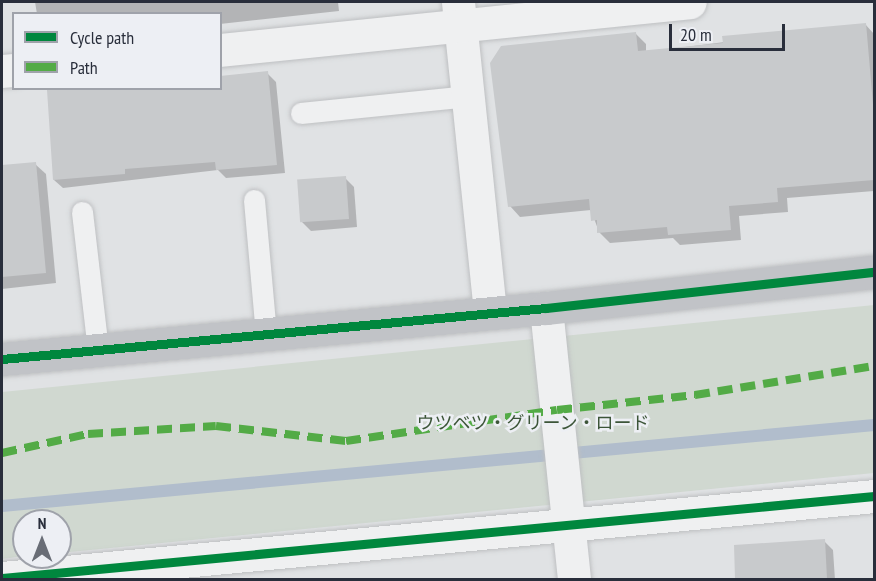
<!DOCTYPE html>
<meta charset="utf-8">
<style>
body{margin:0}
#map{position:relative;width:876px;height:581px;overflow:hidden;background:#e0e2e4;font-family:"PT Sans Narrow","Noto Sans JP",sans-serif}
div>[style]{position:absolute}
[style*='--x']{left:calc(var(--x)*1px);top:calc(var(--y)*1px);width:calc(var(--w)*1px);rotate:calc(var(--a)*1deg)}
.green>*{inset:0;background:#d0d8d0}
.shadow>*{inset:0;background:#0003}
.stream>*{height:12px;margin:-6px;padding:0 6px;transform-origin:6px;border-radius:6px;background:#b1bdcc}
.building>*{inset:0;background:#c8cacc;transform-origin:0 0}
.roads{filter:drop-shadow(0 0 2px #bec0c2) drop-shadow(0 0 2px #bec0c2)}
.lane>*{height:21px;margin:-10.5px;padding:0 10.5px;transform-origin:10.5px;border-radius:10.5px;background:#eff0f1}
.street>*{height:33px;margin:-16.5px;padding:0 16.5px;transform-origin:16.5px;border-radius:16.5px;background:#eff0f1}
.secondary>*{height:33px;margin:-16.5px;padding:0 16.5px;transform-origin:16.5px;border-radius:16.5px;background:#c1c3c7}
.quiet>*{height:8px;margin-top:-4px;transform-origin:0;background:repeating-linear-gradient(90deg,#53ab46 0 15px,transparent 0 23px)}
.cycleway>*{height:9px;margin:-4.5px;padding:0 4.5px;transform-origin:4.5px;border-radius:4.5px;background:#00873e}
span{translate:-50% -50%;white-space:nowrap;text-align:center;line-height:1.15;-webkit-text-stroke:5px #edeff4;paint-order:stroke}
.park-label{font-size:18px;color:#3c5538}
.frame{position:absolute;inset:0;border:3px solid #292e3b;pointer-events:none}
.legend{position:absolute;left:12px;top:12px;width:210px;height:78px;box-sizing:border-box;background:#edeff4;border:2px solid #9fa2aa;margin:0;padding:8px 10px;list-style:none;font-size:18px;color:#292e3b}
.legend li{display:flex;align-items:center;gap:12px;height:30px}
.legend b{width:30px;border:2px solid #9fa2aa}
.north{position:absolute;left:12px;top:509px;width:60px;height:60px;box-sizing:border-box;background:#edeff4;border:2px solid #9fa2aa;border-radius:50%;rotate:0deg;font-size:16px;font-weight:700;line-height:24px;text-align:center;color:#292e3b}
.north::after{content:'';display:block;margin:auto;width:21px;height:27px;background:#696d76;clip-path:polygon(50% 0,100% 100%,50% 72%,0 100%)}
.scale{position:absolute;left:669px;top:24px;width:116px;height:27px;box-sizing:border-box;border:3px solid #292e3b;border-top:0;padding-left:8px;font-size:18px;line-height:21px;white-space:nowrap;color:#292e3b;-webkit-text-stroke:4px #edeff4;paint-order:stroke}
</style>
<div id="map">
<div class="green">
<div style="clip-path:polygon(874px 305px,874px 473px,60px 553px,60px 521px,24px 521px,24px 556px,2px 559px,2px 392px)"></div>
</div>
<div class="shadow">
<div style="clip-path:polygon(35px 2px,338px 2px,339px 11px,220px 24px,220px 14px,37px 14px)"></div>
<div style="clip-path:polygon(865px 24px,874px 34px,874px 191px,787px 198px,788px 212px,739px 216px,741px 240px,680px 245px,673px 238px,610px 243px,599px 232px,591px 210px,520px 217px,510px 206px,635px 33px,646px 44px,646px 52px)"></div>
<div style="clip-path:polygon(267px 73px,276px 82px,285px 173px,226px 178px,218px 170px,63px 188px,54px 180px,48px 88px,220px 88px)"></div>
<div style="clip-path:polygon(35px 164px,46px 174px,56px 283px,2px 289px,2px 166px)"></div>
<div style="clip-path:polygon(345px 178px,354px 187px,357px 227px,311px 231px,302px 222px)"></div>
<div style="clip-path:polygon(824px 541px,833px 550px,835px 580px,718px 580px,737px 578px)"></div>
</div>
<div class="stream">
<div style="--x:2;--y:506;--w:876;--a:-5.31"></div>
</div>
<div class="building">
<div style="clip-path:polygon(866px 23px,874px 116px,874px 180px,777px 188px,778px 202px,729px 206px,731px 230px,668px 235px,667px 227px,597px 233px,597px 220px,591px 221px,589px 199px,508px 207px,490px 63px,501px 46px,636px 32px,638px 51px,723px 43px,722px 36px)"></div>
<div style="clip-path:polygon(268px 71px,277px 165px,216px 170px,215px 162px,125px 169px,125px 174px,53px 180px,47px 90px,220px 88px,220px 76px)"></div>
<div style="clip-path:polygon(36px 162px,46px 273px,2px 277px,2px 165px)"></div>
<div style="left:346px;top:176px;width:43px;height:49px;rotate:86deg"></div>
<div style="clip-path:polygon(825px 539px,827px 579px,735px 579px,734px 545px)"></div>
</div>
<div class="roads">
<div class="lane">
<div style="--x:301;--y:113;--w:168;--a:-5.8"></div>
<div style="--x:254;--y:200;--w:135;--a:84.9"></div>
<div style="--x:82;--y:212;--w:139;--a:83.4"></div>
</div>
<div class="street">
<div style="--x:458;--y:2;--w:312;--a:84.1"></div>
<div style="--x:220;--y:50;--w:472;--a:-5.8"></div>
<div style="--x:2;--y:71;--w:12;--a:-5"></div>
<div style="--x:546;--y:308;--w:273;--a:84.1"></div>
<div style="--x:2;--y:578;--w:876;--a:-5.37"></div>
</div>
<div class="secondary">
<div style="--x:2;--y:359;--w:546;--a:-5.36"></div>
<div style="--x:546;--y:308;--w:330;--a:-6.3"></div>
</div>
</div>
<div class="quiet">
<div style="--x:2;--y:453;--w:88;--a:-12.5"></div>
<div style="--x:88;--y:434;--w:128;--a:-3.6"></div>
<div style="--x:216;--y:426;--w:131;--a:6.6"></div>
<div style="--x:346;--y:441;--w:213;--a:-8.4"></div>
<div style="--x:557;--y:410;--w:139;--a:-6.2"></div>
<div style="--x:695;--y:395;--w:181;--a:-9.2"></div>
</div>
<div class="cycleway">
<div style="--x:2;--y:359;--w:546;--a:-5.36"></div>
<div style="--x:546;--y:308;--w:330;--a:-6.3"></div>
<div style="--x:2;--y:578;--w:876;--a:-5.37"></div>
</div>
<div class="park-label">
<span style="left:533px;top:423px">ウツベツ・グリーン・ロード</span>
</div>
<div class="frame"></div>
<ul class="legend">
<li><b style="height:8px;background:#00873e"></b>Cycle path</li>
<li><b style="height:8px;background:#53ab46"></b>Path</li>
</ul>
<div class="north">N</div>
<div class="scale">20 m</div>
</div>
